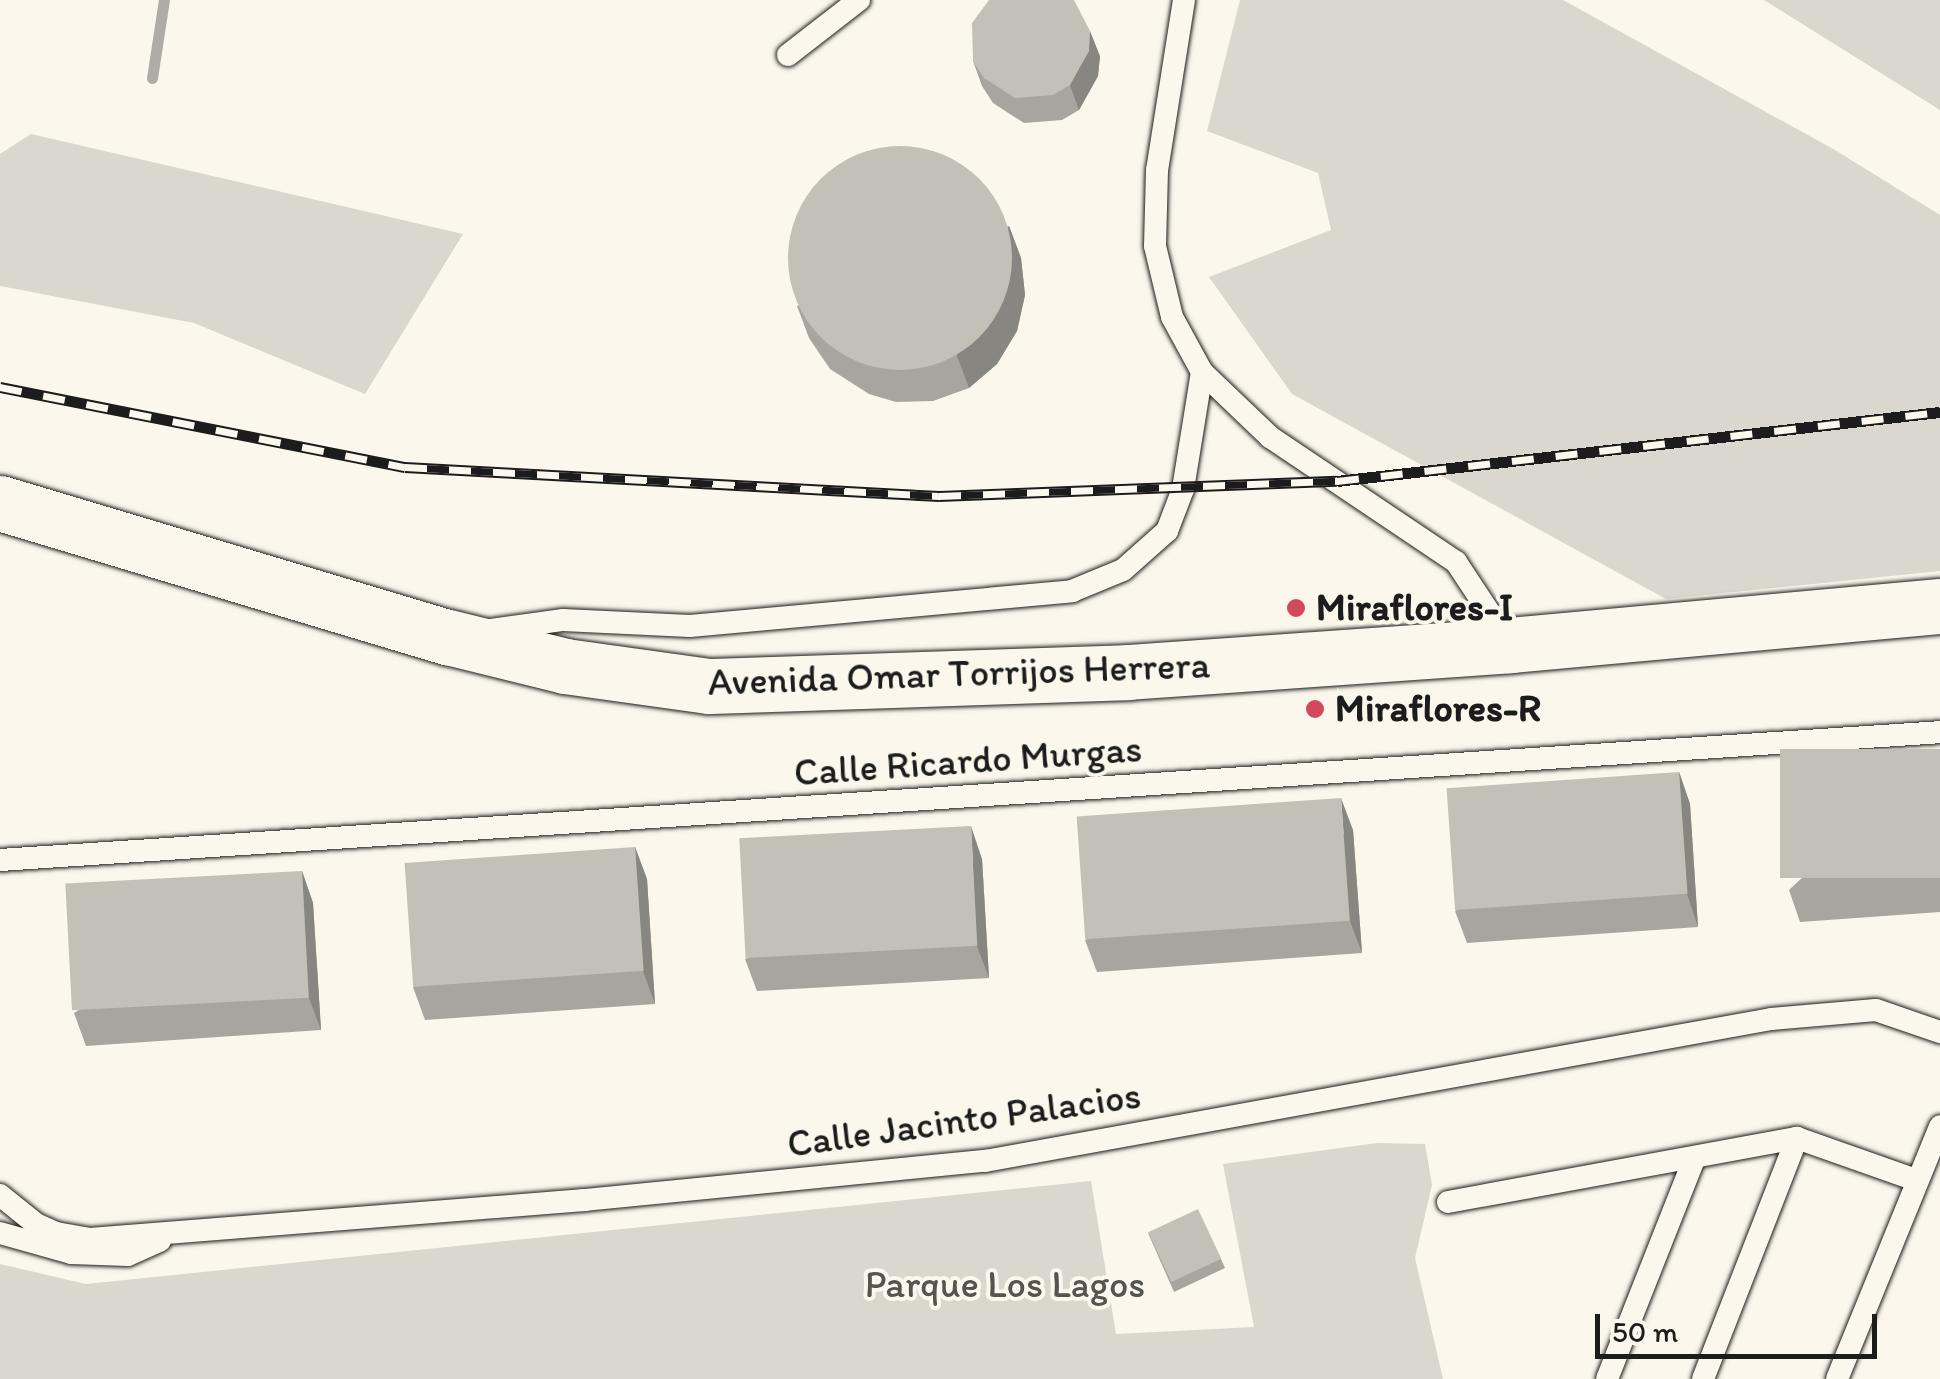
<!DOCTYPE html>
<style>
body{margin:0}
#map{position:relative;width:1940px;height:1379px;overflow:hidden;background:#fbf7ec;font-family:Itim,sans-serif}
div>[style]{position:absolute}
[style*='--x']{left:calc(var(--x)*1px);top:calc(var(--y)*1px);width:calc(var(--w)*1px);rotate:calc(var(--a)*1deg)}
.green>*{inset:0;background:#dad7ce}
.stream>*{height:11px;margin:-5.5px;padding:0 5.5px;transform-origin:5.5px;border-radius:5.5px;background:#afaca5}
.roads{filter:drop-shadow(0 0 2px #1c1c1c) drop-shadow(0 0 2px #1c1c1c)}
.service>*{height:22px;margin:-11px;padding:0 11px;transform-origin:11px;border-radius:11px;background:#fbf7ec}
.primary>*{height:55px;margin:-27.5px;padding:0 27.5px;transform-origin:27.5px;border-radius:27.5px;background:#fbf7ec}
.rail>*{height:11px;margin-top:-5.5px;transform-origin:0;background:repeating-linear-gradient(90deg,#fbf7ec 0 22px,#1c1c1c 0 44px);box-sizing:border-box;border-block:2px solid #1c1c1c}
.wall>*{inset:0;background:#a8a59e}
.shaded-wall>*{inset:0;background:#888681}
.building>*{inset:0;background:#c3c0b8;transform-origin:0 0}
.round{border-radius:50%}
.dots>*{width:28px;height:28px;translate:-50% -50%;box-sizing:border-box;border:5px solid #fbf7ec;border-radius:50%}
span{translate:-50% -50%;white-space:nowrap;text-align:center;line-height:1.15;-webkit-text-stroke:8px #fbf7ec;paint-order:stroke}
.poi-label{font-size:38px;color:#1c1c1c;font-weight:700}
.left{translate:0 -50%;text-align:left}
.street-label{font-size:38px;color:#1c1c1c}
.park-label{font-size:38px;color:#555451}
.scale{position:absolute;left:1595px;top:1314px;width:282px;height:45px;box-sizing:border-box;border:5px solid #1c1c1c;border-top:0;padding-left:12px;font-size:30px;line-height:35px;white-space:nowrap;color:#1c1c1c;-webkit-text-stroke:8px #fbf7ec;paint-order:stroke}
</style>
<div id="map">
<div class="green">
<div style="clip-path:polygon(1240px 0,1563px 0,1835px 150px,1940px 215px,1940px 571px,1666px 599px,1292px 394px,1209px 277px,1331px 230px,1318px 173px,1207px 131px)"></div>
<div style="clip-path:polygon(1764px 0,1940px 0,1940px 110px)"></div>
<div style="clip-path:polygon(31px 134px,463px 234px,365px 394px,194px 323px,0 286px,0 154px)"></div>
<div style="clip-path:polygon(1377px 1143px,1425px 1144px,1432px 1185px,1415px 1258px,1443px 1379px,0 1379px,0 1264px,86px 1284px,1091px 1181px,1116px 1334px,1254px 1327px,1223px 1164px)"></div>
</div>
<div class="stream">
<div style="--x:152;--y:78;--w:79;--a:-81.3"></div>
</div>
<div class="roads">
<div class="service">
<div style="--x:1184;--y:0;--w:172;--a:99"></div>
<div style="--x:1157;--y:170;--w:76;--a:91.5"></div>
<div style="--x:1155;--y:246;--w:73;--a:76.5"></div>
<div style="--x:1172;--y:317;--w:63;--a:61.4"></div>
<div style="--x:1202;--y:372;--w:94;--a:43.7"></div>
<div style="--x:1270;--y:437;--w:224;--a:33.9"></div>
<div style="--x:1456;--y:562;--w:95;--a:56.6"></div>
<div style="--x:788;--y:55;--w:90;--a:-37.8"></div>
<div style="--x:491;--y:630;--w:73;--a:-7.9"></div>
<div style="--x:563;--y:620;--w:127;--a:2.7"></div>
<div style="--x:690;--y:626;--w:384;--a:-5.2"></div>
<div style="--x:1072;--y:591;--w:55;--a:-22.4"></div>
<div style="--x:1123;--y:570;--w:59;--a:-41.6"></div>
<div style="--x:1167;--y:531;--w:45;--a:-69.1"></div>
<div style="--x:1183;--y:489;--w:119;--a:-80.8"></div>
<div style="--x:0;--y:860;--w:1944;--a:-3.77"></div>
<div style="--x:0;--y:1195;--w:46;--a:38.9"></div>
<div style="--x:36;--y:1224;--w:22;--a:24"></div>
<div style="--x:56;--y:1233;--w:35;--a:10"></div>
<div style="--x:90;--y:1239;--w:496;--a:-4.5"></div>
<div style="--x:584;--y:1200;--w:403;--a:-5.6"></div>
<div style="--x:985;--y:1161;--w:799;--a:-10.24"></div>
<div style="--x:1771;--y:1019;--w:105;--a:-4.9"></div>
<div style="--x:1876;--y:1010;--w:68;--a:19"></div>
<div style="--x:1448;--y:1202;--w:355;--a:-10.4"></div>
<div style="--x:1797;--y:1138;--w:126;--a:19.4"></div>
<div style="--x:0;--y:1233;--w:74;--a:15.7"></div>
<div style="--x:71;--y:1253;--w:57;--a:2"></div>
<div style="--x:128;--y:1255;--w:35;--a:-24"></div>
<div style="--x:1607;--y:1379;--w:237;--a:-68.4"></div>
<div style="--x:1703;--y:1379;--w:259;--a:-68.7"></div>
<div style="--x:1837;--y:1379;--w:273;--a:-67.8"></div>
</div>
<div class="primary">
<div style="--x:0;--y:503;--w:468;--a:16.7"></div>
<div style="--x:448;--y:637;--w:121;--a:13.9"></div>
<div style="--x:565;--y:666;--w:145;--a:7.9"></div>
<div style="--x:709;--y:686;--w:419;--a:-1.9"></div>
<div style="--x:1128;--y:672;--w:383;--a:-4"></div>
<div style="--x:1510;--y:645;--w:432;--a:-5.2"></div>
</div>
</div>
<div class="rail">
<div style="--x:0;--y:387;--w:413;--a:11.2"></div>
<div style="--x:405;--y:467;--w:535;--a:3.11"></div>
<div style="--x:939;--y:496;--w:398;--a:-2.2"></div>
<div style="--x:1337;--y:481;--w:607;--a:-6.53"></div>
</div>
<div class="wall">
<div style="clip-path:polygon(1100px 56px,1098px 76px,1079px 110px,1062px 120px,1024px 123px,993px 103px,982px 86px,973px 61px)"></div>
<div style="clip-path:polygon(1009px 226px,1021px 258px,1025px 295px,1017px 331px,997px 364px,969px 388px,933px 401px,896px 402px,869px 394px,830px 369px,809px 338px,797px 306px)"></div>
<div style="clip-path:polygon(1940px 749px,1940px 912px,1800px 922px,1789px 890px)"></div>
<div style="clip-path:polygon(1679px 772px,1690px 804px,1698px 927px,1467px 943px,1455px 911px)"></div>
<div style="clip-path:polygon(1353px 830px,1362px 953px,1097px 972px,1085px 940px)"></div>
<div style="clip-path:polygon(635px 847px,647px 879px,655px 1004px,425px 1020px,413px 987px)"></div>
<div style="clip-path:polygon(982px 859px,989px 978px,757px 991px,745px 959px)"></div>
<div style="clip-path:polygon(302px 871px,313px 903px,321px 1030px,86px 1046px,74px 1013px)"></div>
<div style="clip-path:polygon(1148px 1233px,1221px 1259px,1225px 1268px,1174px 1292px)"></div>
</div>
<div class="shaded-wall">
<div style="clip-path:polygon(1090px 31px,1100px 56px,1098px 76px,1079px 110px,1070px 85px)"></div>
<div style="clip-path:polygon(1009px 226px,1021px 258px,1025px 295px,1017px 331px,997px 364px,969px 388px,957px 356px)"></div>
<div style="clip-path:polygon(1679px 772px,1690px 804px,1698px 927px,1687px 894px)"></div>
<div style="clip-path:polygon(1341px 798px,1353px 830px,1362px 953px,1350px 921px)"></div>
<div style="clip-path:polygon(971px 826px,982px 859px,989px 978px,977px 946px)"></div>
<div style="clip-path:polygon(635px 847px,647px 879px,655px 1004px,643px 971px)"></div>
<div style="clip-path:polygon(302px 871px,313px 903px,321px 1030px,309px 998px)"></div>
</div>
<div class="building">
<div style="clip-path:polygon(989px 0,1074px 0,1090px 31px,1089px 51px,1070px 85px,1053px 95px,1015px 98px,984px 78px,973px 61px,972px 23px)"></div>
<div class="round" style="left:788px;top:146px;width:224px;height:224px"></div>
<div style="left:1940px;top:749px;width:129px;height:160px;rotate:90deg"></div>
<div style="left:1679px;top:772px;width:122px;height:233px;rotate:86deg"></div>
<div style="left:1341px;top:798px;width:123px;height:265px;rotate:86deg"></div>
<div style="left:971px;top:826px;width:120px;height:232px;rotate:87deg"></div>
<div style="left:635px;top:847px;width:124px;height:231px;rotate:86deg"></div>
<div style="left:302px;top:871px;width:127px;height:237px;rotate:87deg"></div>
<div style="left:1198px;top:1209px;width:55px;height:55px;rotate:65deg"></div>
</div>
<div class="dots">
<div style="left:1296px;top:608px;background:#d1495b"></div>
<div style="left:1315px;top:709px;background:#d1495b"></div>
</div>
<div class="poi-label">
<span class="left" style="left:1316px;top:608px">Miraflores-I</span>
<span class="left" style="left:1335px;top:709px">Miraflores-R</span>
</div>
<div class="street-label">
<span style="left:959px;top:674px;rotate:-2deg">Avenida Omar Torrijos Herrera</span>
<span style="left:968px;top:761px;rotate:-4deg">Calle Ricardo Murgas</span>
<span style="left:964px;top:1120px;rotate:-8deg">Calle Jacinto Palacios</span>
</div>
<div class="park-label">
<span style="left:1005px;top:1285px">Parque Los Lagos</span>
</div>
<div class="scale">50 m</div>
</div>
